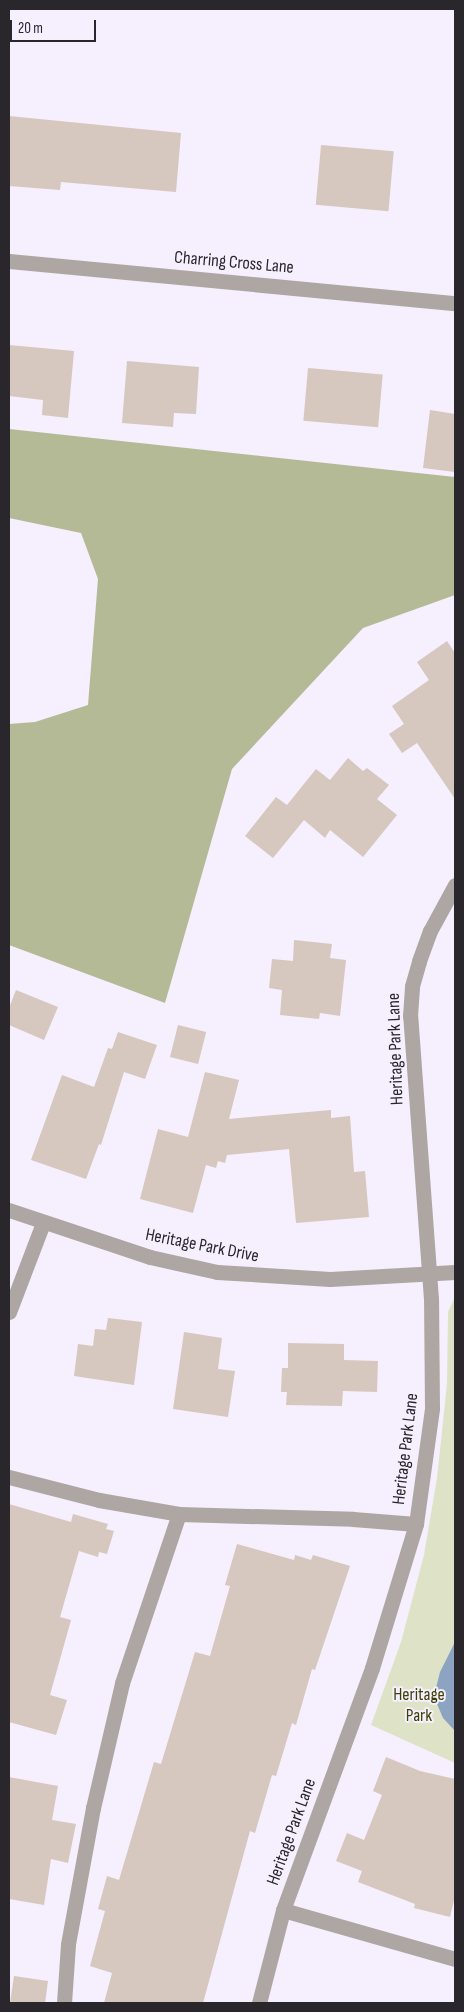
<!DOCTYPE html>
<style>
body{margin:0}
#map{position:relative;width:464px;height:2012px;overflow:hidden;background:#f5effe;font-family:"Sofia Sans Condensed",sans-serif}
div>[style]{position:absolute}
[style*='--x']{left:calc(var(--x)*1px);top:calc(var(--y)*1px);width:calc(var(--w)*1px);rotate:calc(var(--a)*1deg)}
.green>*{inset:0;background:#dee3c8}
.forest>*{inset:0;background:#b4ba96}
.water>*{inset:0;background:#8ca4c1}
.building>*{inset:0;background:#d6c8bf;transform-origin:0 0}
.minor>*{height:15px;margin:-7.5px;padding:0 7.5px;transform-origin:7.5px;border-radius:7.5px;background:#ada6a2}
span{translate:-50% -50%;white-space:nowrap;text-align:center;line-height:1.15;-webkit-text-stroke:4px #f5effe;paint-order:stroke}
.street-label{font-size:18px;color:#29272c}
.park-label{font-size:18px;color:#3c4203}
.frame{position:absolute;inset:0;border:10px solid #29272c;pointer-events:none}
.scale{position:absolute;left:10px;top:20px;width:86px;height:22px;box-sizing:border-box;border:2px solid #29272c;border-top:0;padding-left:6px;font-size:15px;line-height:18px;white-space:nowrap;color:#29272c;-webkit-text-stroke:4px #f5effe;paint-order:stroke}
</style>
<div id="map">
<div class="green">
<div style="clip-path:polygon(455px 1297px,455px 1763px,371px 1725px,401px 1642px,424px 1555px,437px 1478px,447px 1384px,448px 1312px)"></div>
</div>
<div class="forest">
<div style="clip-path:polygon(9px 429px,455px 477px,455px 595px,363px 628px,232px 769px,165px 1003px,9px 945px,9px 724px,35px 722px,88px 705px,98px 579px,81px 533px,9px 518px)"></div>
</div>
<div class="water">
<div style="clip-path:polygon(455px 1642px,455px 1731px,443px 1718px,437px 1704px,436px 1688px,440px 1672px)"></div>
</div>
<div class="building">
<div style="clip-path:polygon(9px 116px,181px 133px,176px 192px,61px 182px,60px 190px,9px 186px)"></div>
<div style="left:321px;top:145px;width:73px;height:60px;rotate:5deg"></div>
<div style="clip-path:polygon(9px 345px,74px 351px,68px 418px,42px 415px,43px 400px,9px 396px)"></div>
<div style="clip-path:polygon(127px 361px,199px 367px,196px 414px,174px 413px,173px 427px,122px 423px)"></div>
<div style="left:308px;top:368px;width:75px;height:53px;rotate:5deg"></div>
<div style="clip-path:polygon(430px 410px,455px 414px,455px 472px,423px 468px)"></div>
<div style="clip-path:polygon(447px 641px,455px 653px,455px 799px,417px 743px,402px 753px,389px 734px,404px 724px,392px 706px,429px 680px,417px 662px)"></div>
<div style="clip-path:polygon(348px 758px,363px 771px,367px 768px,389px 785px,377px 799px,397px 815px,363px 857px,330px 830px,325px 838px,304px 820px,273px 858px,245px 836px,276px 797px,287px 805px,316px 769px,330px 780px)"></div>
<div style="clip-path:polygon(294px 940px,332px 944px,330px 958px,346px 960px,340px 1016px,320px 1013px,319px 1019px,280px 1015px,282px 990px,269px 988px,272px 959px,293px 961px)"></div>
<div style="clip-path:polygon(16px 990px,58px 1007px,44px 1040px,9px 1025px,9px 1008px)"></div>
<div style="left:178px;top:1025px;width:29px;height:33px;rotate:14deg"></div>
<div style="clip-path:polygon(118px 1032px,157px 1045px,145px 1079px,124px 1072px,101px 1145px,99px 1144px,86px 1179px,31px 1160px,62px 1075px,94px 1087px,108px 1048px,112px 1049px)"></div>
<div style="clip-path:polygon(205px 1072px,239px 1080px,229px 1119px,331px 1110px,331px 1118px,350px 1116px,354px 1172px,365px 1171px,369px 1217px,296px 1223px,289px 1149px,227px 1155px,225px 1163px,218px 1161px,216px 1168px,206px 1165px,193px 1213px,140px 1199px,158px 1129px,188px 1137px)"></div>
<div style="clip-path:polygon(108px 1318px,142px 1322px,134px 1385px,74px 1376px,78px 1344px,93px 1346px,95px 1329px,106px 1330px)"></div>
<div style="clip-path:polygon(184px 1332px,222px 1338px,218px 1369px,235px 1371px,228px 1417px,173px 1409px)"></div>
<div style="clip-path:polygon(288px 1343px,344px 1344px,344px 1360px,378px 1361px,377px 1392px,343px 1391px,342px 1406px,286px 1405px,287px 1392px,281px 1392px,282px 1368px,288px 1368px)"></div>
<div style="clip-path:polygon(9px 1504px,71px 1522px,73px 1514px,108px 1524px,106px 1529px,114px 1531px,107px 1554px,99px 1552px,98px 1557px,79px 1551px,60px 1617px,71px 1620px,50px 1695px,67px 1700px,56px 1735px,9px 1722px)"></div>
<div style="clip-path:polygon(237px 1544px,294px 1560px,295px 1555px,311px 1560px,313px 1555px,350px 1566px,315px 1670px,312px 1669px,296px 1725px,292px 1723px,276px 1776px,272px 1775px,255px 1833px,250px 1831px,203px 2003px,104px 2003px,112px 1973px,90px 1966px,105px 1911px,98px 1909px,107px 1876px,119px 1880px,154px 1762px,161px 1764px,195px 1652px,210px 1656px,230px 1586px,225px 1585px)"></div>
<div style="clip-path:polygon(386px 1757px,420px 1771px,455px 1779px,455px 1896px,450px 1917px,414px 1908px,415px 1904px,358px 1882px,362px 1871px,336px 1861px,347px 1833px,364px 1840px,382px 1795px,373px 1791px)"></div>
<div style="clip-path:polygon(9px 1777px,58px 1786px,52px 1820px,76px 1824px,68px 1863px,51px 1859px,44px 1905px,9px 1899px)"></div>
<div style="clip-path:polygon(14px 1976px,48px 1981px,45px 2003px,10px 2003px)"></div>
</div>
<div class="minor">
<div style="--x:9;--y:261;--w:448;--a:5.4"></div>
<div style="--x:9;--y:1210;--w:149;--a:18.4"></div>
<div style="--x:150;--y:1257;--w:69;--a:12.6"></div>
<div style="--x:217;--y:1272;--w:113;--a:3.5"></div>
<div style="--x:330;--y:1279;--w:125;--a:-3.2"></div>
<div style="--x:9;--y:1312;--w:95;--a:-69.1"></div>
<div style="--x:9;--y:1477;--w:93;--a:14.3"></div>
<div style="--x:99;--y:1500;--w:81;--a:9.9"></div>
<div style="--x:179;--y:1514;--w:174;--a:1.6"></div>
<div style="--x:353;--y:1519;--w:63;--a:4.5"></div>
<div style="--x:283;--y:1910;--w:179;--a:15.9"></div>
<div style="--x:64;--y:2003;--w:59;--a:-86.1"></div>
<div style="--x:68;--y:1944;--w:138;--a:-79.6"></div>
<div style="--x:93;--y:1808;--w:128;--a:-76.9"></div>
<div style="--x:122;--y:1683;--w:178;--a:-71.4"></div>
<div style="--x:259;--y:2003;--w:96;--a:-75.5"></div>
<div style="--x:283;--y:1910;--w:258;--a:-69.8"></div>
<div style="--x:372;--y:1668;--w:151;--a:-73"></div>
<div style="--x:416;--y:1524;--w:117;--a:-82.1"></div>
<div style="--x:432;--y:1408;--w:109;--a:-90.5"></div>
<div style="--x:431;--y:1299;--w:284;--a:-94.2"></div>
<div style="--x:410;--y:1016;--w:30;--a:-86"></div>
<div style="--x:412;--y:986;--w:26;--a:-74"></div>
<div style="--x:419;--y:961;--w:32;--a:-70"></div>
<div style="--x:430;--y:931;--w:52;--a:-61.5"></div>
</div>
<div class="street-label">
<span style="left:234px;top:263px;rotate:5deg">Charring Cross Lane</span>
<span style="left:396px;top:1049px;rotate:-92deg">Heritage Park Lane</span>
<span style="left:202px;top:1246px;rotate:11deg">Heritage Park Drive</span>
<span style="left:406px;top:1449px;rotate:-83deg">Heritage Park Lane</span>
<span style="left:292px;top:1832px;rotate:-70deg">Heritage Park Lane</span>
</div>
<div class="park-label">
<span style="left:419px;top:1706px">Heritage<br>Park</span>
</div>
<div class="frame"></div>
<div class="scale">20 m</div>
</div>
